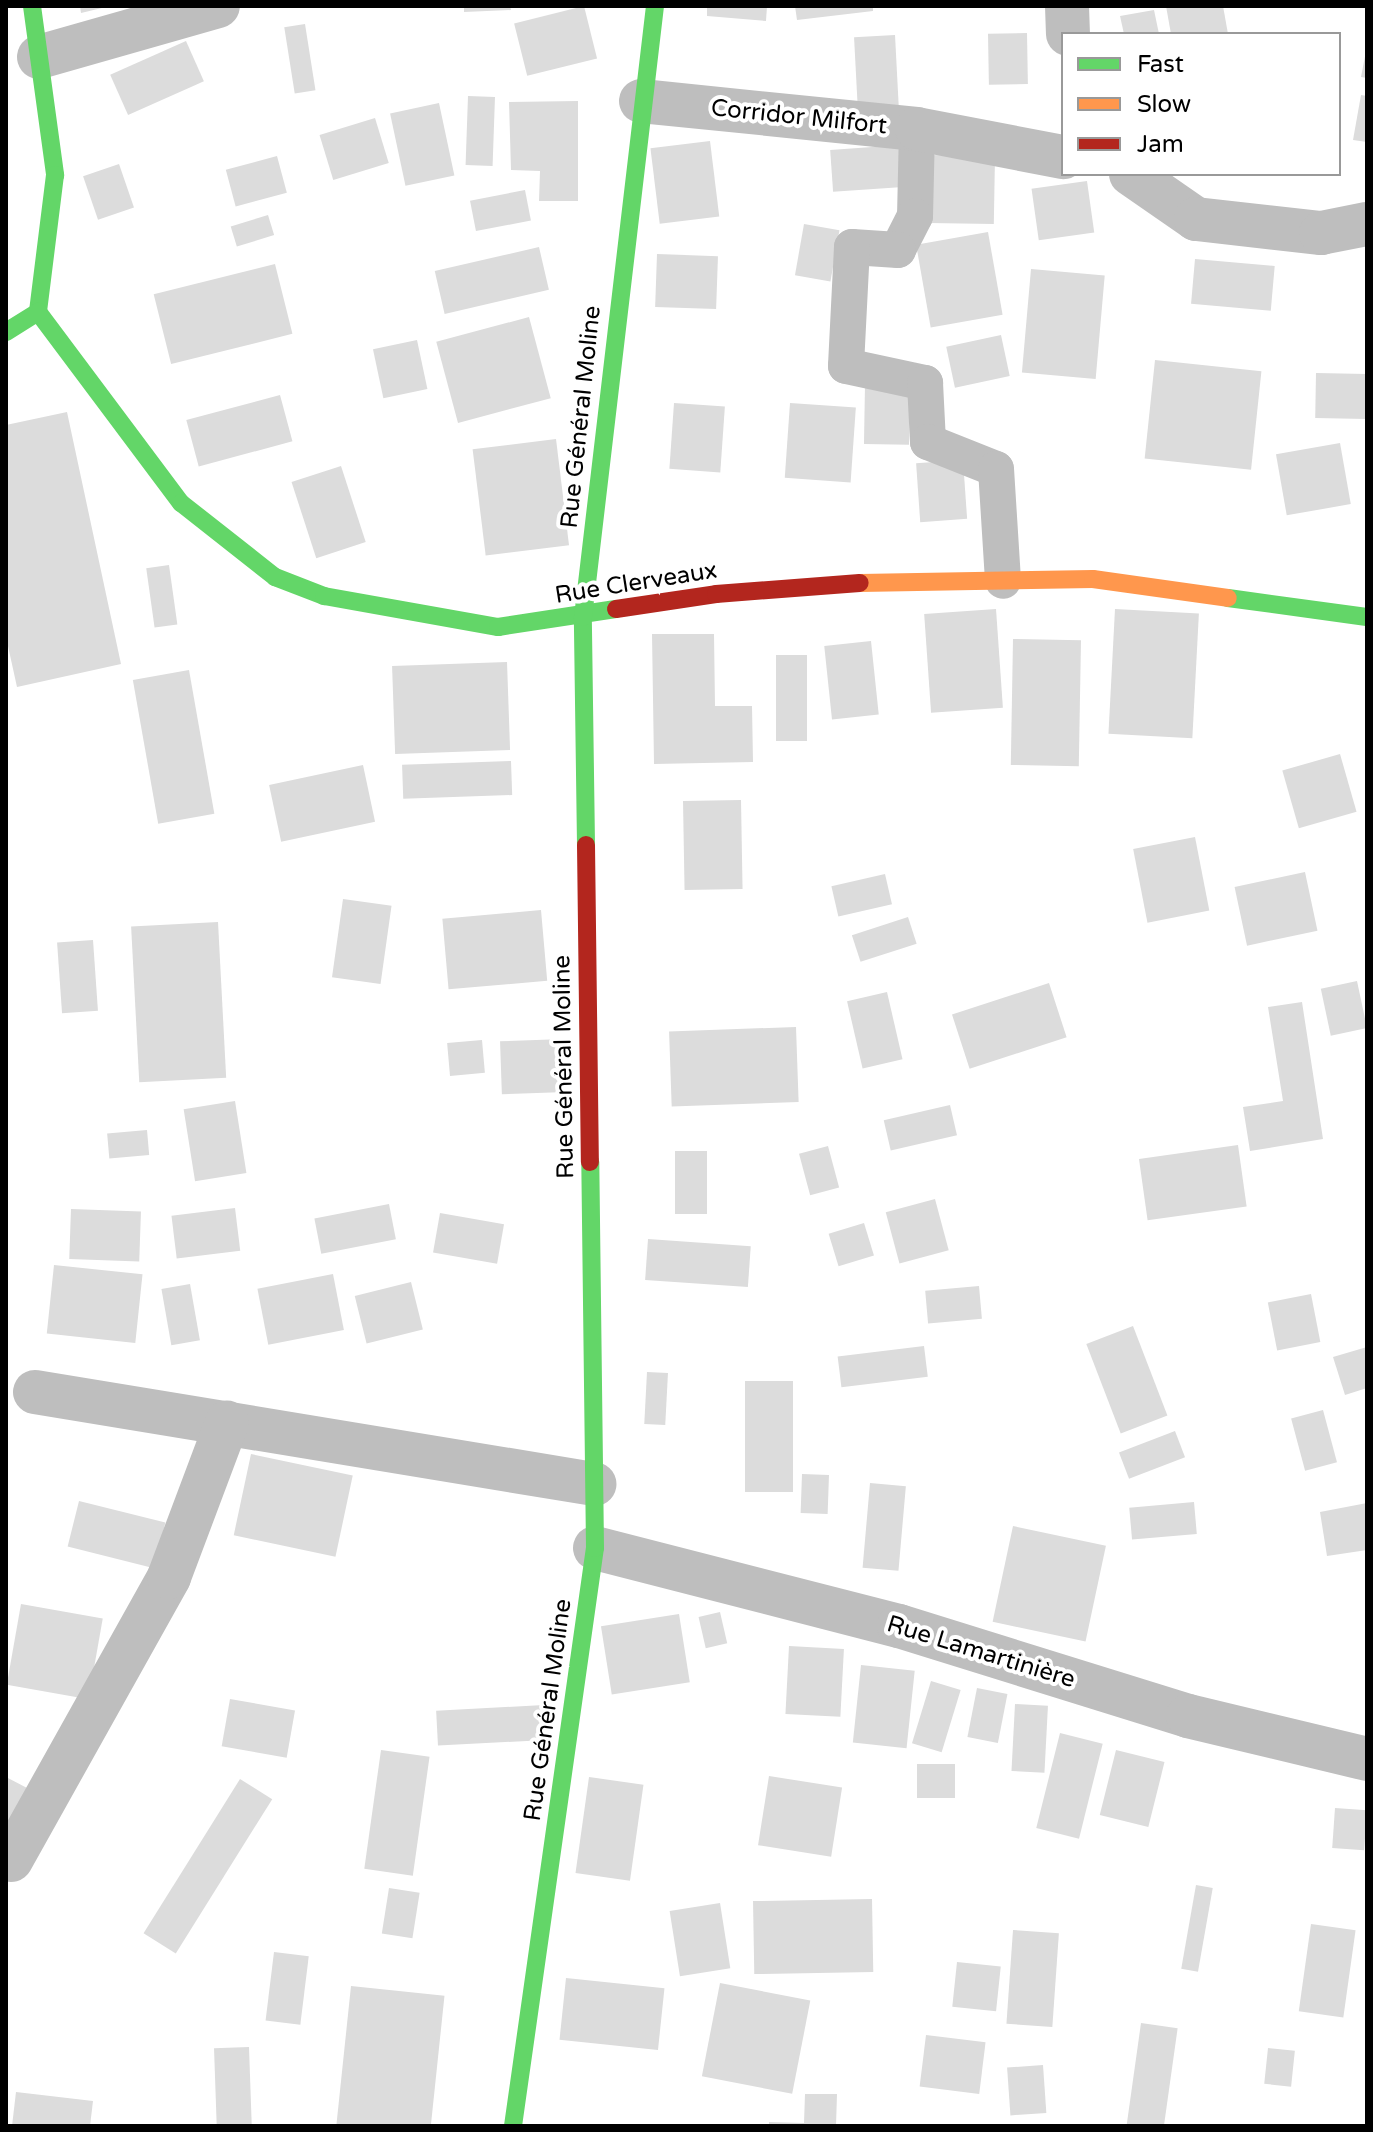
<!DOCTYPE html>
<meta charset="utf-8">
<style>
body{margin:0}
#map{position:relative;width:1373px;height:2132px;overflow:hidden;background:#fff;font-family:"Varela Round",sans-serif}
div>[style]{position:absolute}
[style*='--x']{left:calc(var(--x)*1px);top:calc(var(--y)*1px);width:calc(var(--w)*1px);rotate:calc(var(--a)*1deg)}
.building>*{inset:0;background:#dcdcdc;transform-origin:0 0}
.lane>*{height:36px;margin:-18px;padding:0 18px;transform-origin:18px;border-radius:18px;background:#bebebe}
.street>*{height:44px;margin:-22px;padding:0 22px;transform-origin:22px;border-radius:22px;background:#bebebe}
.fast>*{height:18px;margin:-9px;padding:0 9px;transform-origin:9px;border-radius:9px;background:#63d668}
.slow>*{height:18px;margin:-9px;padding:0 9px;transform-origin:9px;border-radius:9px;background:#ff974d}
.jam>*{height:18px;margin:-9px;padding:0 9px;transform-origin:9px;border-radius:9px;background:#b3261e}
span{translate:-50% -50%;white-space:nowrap;text-align:center;line-height:1.15;-webkit-text-stroke:8px #fff;paint-order:stroke}
.street-label{font-size:24px;color:#000}
.frame{position:absolute;inset:0;border:8px solid #000;pointer-events:none}
.legend{position:absolute;left:1061px;top:32px;width:280px;height:144px;box-sizing:border-box;background:#fff;border:2px solid #999;margin:0;padding:10px 14px;list-style:none;font-size:24px;color:#000}
.legend li{display:flex;align-items:center;gap:16px;height:40px}
.legend b{width:40px;border:2px solid #999}
</style>
<div id="map">
<div class="building">
<div style="clip-path:polygon(80px 6px,106px 6px,106px 7px,81px 13px)"></div>
<div style="clip-path:polygon(464px 6px,510px 6px,511px 10px,464px 12px)"></div>
<div style="left:584px;top:6px;width:54px;height:72px;rotate:76deg"></div>
<div style="clip-path:polygon(707px 6px,767px 6px,766px 21px,707px 16px)"></div>
<div style="clip-path:polygon(795px 6px,873px 6px,873px 11px,797px 20px)"></div>
<div style="clip-path:polygon(1166px 6px,1223px 6px,1228px 34px,1171px 34px)"></div>
<div style="clip-path:polygon(1154px 10px,1159px 34px,1124px 34px,1120px 16px)"></div>
<div style="left:305px;top:24px;width:67px;height:21px;rotate:81deg"></div>
<div style="left:1027px;top:33px;width:51px;height:39px;rotate:89deg"></div>
<div style="left:895px;top:35px;width:75px;height:41px;rotate:87deg"></div>
<div style="left:186px;top:41px;width:44px;height:83px;rotate:66deg"></div>
<div style="clip-path:polygon(1367px 46px,1367px 78px,1361px 77px)"></div>
<div style="clip-path:polygon(1361px 95px,1367px 96px,1367px 142px,1353px 140px)"></div>
<div style="left:468px;top:96px;width:27px;height:69px;rotate:2deg"></div>
<div style="clip-path:polygon(578px 101px,578px 201px,539px 201px,540px 171px,511px 170px,509px 102px)"></div>
<div style="left:439px;top:103px;width:74px;height:50px;rotate:78deg"></div>
<div style="left:375px;top:118px;width:47px;height:58px;rotate:73deg"></div>
<div style="left:710px;top:141px;width:76px;height:60px;rotate:83deg"></div>
<div style="left:900px;top:145px;width:42px;height:70px;rotate:86deg"></div>
<div style="left:930px;top:155px;width:65px;height:68px;rotate:1deg"></div>
<div style="left:277px;top:156px;width:38px;height:53px;rotate:75deg"></div>
<div style="left:119px;top:164px;width:46px;height:38px;rotate:71deg"></div>
<div style="left:1087px;top:181px;width:52px;height:56px;rotate:82deg"></div>
<div style="left:525px;top:190px;width:31px;height:56px;rotate:79deg"></div>
<div style="left:268px;top:215px;width:21px;height:39px;rotate:73deg"></div>
<div style="left:804px;top:224px;width:36px;height:52px;rotate:10deg"></div>
<div style="left:988px;top:232px;width:84px;height:73px;rotate:80deg"></div>
<div style="left:539px;top:247px;width:44px;height:107px;rotate:77deg"></div>
<div style="left:657px;top:254px;width:61px;height:53px;rotate:2deg"></div>
<div style="left:1195px;top:259px;width:80px;height:45px;rotate:5deg"></div>
<div style="left:275px;top:264px;width:72px;height:125px;rotate:76deg"></div>
<div style="left:1031px;top:269px;width:74px;height:104px;rotate:5deg"></div>
<div style="left:529px;top:317px;width:84px;height:96px;rotate:75deg"></div>
<div style="left:1001px;top:335px;width:42px;height:56px;rotate:78deg"></div>
<div style="left:417px;top:340px;width:50px;height:45px;rotate:78deg"></div>
<div style="left:1155px;top:360px;width:107px;height:99px;rotate:6deg"></div>
<div style="left:1316px;top:373px;width:51px;height:45px;rotate:1deg"></div>
<div style="left:865px;top:385px;width:45px;height:59px;rotate:1deg"></div>
<div style="left:280px;top:395px;width:48px;height:97px;rotate:75deg"></div>
<div style="left:674px;top:403px;width:51px;height:66px;rotate:4deg"></div>
<div style="left:790px;top:403px;width:66px;height:75px;rotate:4deg"></div>
<div style="clip-path:polygon(67px 412px,121px 664px,17px 687px,6px 637px,6px 425px)"></div>
<div style="left:556px;top:439px;width:107px;height:84px;rotate:83deg"></div>
<div style="left:1340px;top:443px;width:62px;height:65px;rotate:80deg"></div>
<div style="left:963px;top:460px;width:59px;height:47px;rotate:86deg"></div>
<div style="left:341px;top:466px;width:80px;height:52px;rotate:72deg"></div>
<div style="left:169px;top:565px;width:60px;height:23px;rotate:82deg"></div>
<div style="left:996px;top:609px;width:99px;height:72px;rotate:86deg"></div>
<div style="left:1115px;top:609px;width:84px;height:125px;rotate:3deg"></div>
<div style="clip-path:polygon(652px 634px,714px 634px,715px 706px,752px 706px,753px 762px,654px 764px)"></div>
<div style="left:1013px;top:639px;width:68px;height:126px;rotate:1deg"></div>
<div style="left:871px;top:641px;width:74px;height:47px;rotate:84deg"></div>
<div style="left:776px;top:655px;width:31px;height:86px"></div>
<div style="left:507px;top:662px;width:88px;height:115px;rotate:88deg"></div>
<div style="left:189px;top:670px;width:146px;height:57px;rotate:80deg"></div>
<div style="left:1340px;top:754px;width:60px;height:60px;rotate:74deg"></div>
<div style="left:511px;top:761px;width:34px;height:109px;rotate:88deg"></div>
<div style="left:363px;top:765px;width:58px;height:96px;rotate:78deg"></div>
<div style="left:741px;top:800px;width:89px;height:58px;rotate:89deg"></div>
<div style="left:1195px;top:837px;width:75px;height:63px;rotate:79deg"></div>
<div style="left:1305px;top:872px;width:60px;height:72px;rotate:78deg"></div>
<div style="left:885px;top:874px;width:31px;height:55px;rotate:77deg"></div>
<div style="left:343px;top:899px;width:49px;height:79px;rotate:8deg"></div>
<div style="left:541px;top:910px;width:71px;height:99px;rotate:85deg"></div>
<div style="left:908px;top:917px;width:28px;height:59px;rotate:72deg"></div>
<div style="left:218px;top:922px;width:156px;height:87px;rotate:87deg"></div>
<div style="left:93px;top:940px;width:71px;height:36px;rotate:86deg"></div>
<div style="left:1357px;top:981px;width:48px;height:37px;rotate:78deg"></div>
<div style="left:1049px;top:983px;width:57px;height:102px;rotate:72deg"></div>
<div style="left:887px;top:992px;width:69px;height:41px;rotate:77deg"></div>
<div style="clip-path:polygon(1302px 1002px,1323px 1139px,1250px 1151px,1243px 1107px,1283px 1101px,1268px 1007px)"></div>
<div style="left:796px;top:1027px;width:75px;height:127px;rotate:88deg"></div>
<div style="left:564px;top:1039px;width:53px;height:64px;rotate:88deg"></div>
<div style="left:482px;top:1040px;width:33px;height:35px;rotate:85deg"></div>
<div style="left:235px;top:1101px;width:73px;height:52px;rotate:81deg"></div>
<div style="left:950px;top:1105px;width:31px;height:68px;rotate:77deg"></div>
<div style="left:147px;top:1130px;width:25px;height:40px;rotate:85deg"></div>
<div style="left:1238px;top:1145px;width:62px;height:100px;rotate:82deg"></div>
<div style="left:828px;top:1146px;width:43px;height:30px;rotate:75deg"></div>
<div style="left:675px;top:1151px;width:32px;height:63px"></div>
<div style="left:935px;top:1199px;width:53px;height:51px;rotate:75deg"></div>
<div style="left:389px;top:1204px;width:36px;height:76px;rotate:79deg"></div>
<div style="left:235px;top:1208px;width:43px;height:64px;rotate:83deg"></div>
<div style="left:71px;top:1209px;width:70px;height:50px;rotate:2deg"></div>
<div style="left:440px;top:1213px;width:65px;height:40px;rotate:10deg"></div>
<div style="left:864px;top:1223px;width:34px;height:37px;rotate:73deg"></div>
<div style="left:648px;top:1239px;width:103px;height:41px;rotate:4deg"></div>
<div style="left:54px;top:1265px;width:89px;height:69px;rotate:6deg"></div>
<div style="left:333px;top:1274px;width:57px;height:77px;rotate:79deg"></div>
<div style="left:411px;top:1282px;width:49px;height:58px;rotate:76deg"></div>
<div style="left:190px;top:1284px;width:57px;height:29px;rotate:80deg"></div>
<div style="left:979px;top:1286px;width:33px;height:54px;rotate:85deg"></div>
<div style="left:1311px;top:1294px;width:49px;height:44px;rotate:79deg"></div>
<div style="left:1133px;top:1326px;width:96px;height:50px;rotate:69deg"></div>
<div style="left:924px;top:1346px;width:31px;height:87px;rotate:83deg"></div>
<div style="clip-path:polygon(1367px 1347px,1367px 1388px,1345px 1395px,1333px 1357px)"></div>
<div style="left:647px;top:1372px;width:21px;height:52px;rotate:3deg"></div>
<div style="left:745px;top:1381px;width:48px;height:111px"></div>
<div style="left:1323px;top:1410px;width:54px;height:33px;rotate:75deg"></div>
<div style="left:1175px;top:1431px;width:28px;height:60px;rotate:69deg"></div>
<div style="left:251px;top:1454px;width:104px;height:83px;rotate:12deg"></div>
<div style="left:802px;top:1474px;width:27px;height:39px;rotate:2deg"></div>
<div style="left:870px;top:1483px;width:36px;height:85px;rotate:5deg"></div>
<div style="left:79px;top:1501px;width:89px;height:47px;rotate:14deg"></div>
<div style="left:1194px;top:1502px;width:32px;height:65px;rotate:85deg"></div>
<div style="clip-path:polygon(1367px 1503px,1367px 1550px,1327px 1556px,1320px 1512px)"></div>
<div style="left:1013px;top:1526px;width:95px;height:98px;rotate:12deg"></div>
<div style="left:21px;top:1604px;width:83px;height:82px;rotate:10deg"></div>
<div style="left:720px;top:1612px;width:32px;height:22px;rotate:77deg"></div>
<div style="left:679px;top:1614px;width:69px;height:79px;rotate:81deg"></div>
<div style="left:789px;top:1646px;width:55px;height:68px;rotate:3deg"></div>
<div style="left:861px;top:1665px;width:54px;height:78px;rotate:6deg"></div>
<div style="left:931px;top:1681px;width:31px;height:65px;rotate:17deg"></div>
<div style="left:977px;top:1688px;width:31px;height:50px;rotate:11deg"></div>
<div style="left:230px;top:1699px;width:66px;height:48px;rotate:10deg"></div>
<div style="left:1015px;top:1704px;width:33px;height:67px;rotate:3deg"></div>
<div style="left:544px;top:1705px;width:35px;height:108px;rotate:87deg"></div>
<div style="left:1060px;top:1733px;width:44px;height:98px;rotate:14deg"></div>
<div style="left:381px;top:1750px;width:49px;height:120px;rotate:8deg"></div>
<div style="left:1116px;top:1750px;width:50px;height:67px;rotate:14deg"></div>
<div style="left:917px;top:1764px;width:38px;height:34px"></div>
<div style="left:769px;top:1776px;width:74px;height:70px;rotate:9deg"></div>
<div style="clip-path:polygon(6px 1777px,29px 1789px,6px 1836px)"></div>
<div style="left:589px;top:1777px;width:55px;height:97px;rotate:8deg"></div>
<div style="left:240px;top:1779px;width:38px;height:182px;rotate:32deg"></div>
<div style="left:1335px;top:1808px;width:32px;height:40px;rotate:4deg"></div>
<div style="left:1196px;top:1885px;width:17px;height:85px;rotate:10deg"></div>
<div style="left:389px;top:1888px;width:31px;height:46px;rotate:9deg"></div>
<div style="left:872px;top:1899px;width:73px;height:119px;rotate:89deg"></div>
<div style="left:720px;top:1903px;width:66px;height:51px;rotate:81deg"></div>
<div style="left:1311px;top:1924px;width:45px;height:88px;rotate:8deg"></div>
<div style="left:1013px;top:1930px;width:46px;height:94px;rotate:4deg"></div>
<div style="left:274px;top:1952px;width:35px;height:69px;rotate:7deg"></div>
<div style="left:957px;top:1962px;width:44px;height:45px;rotate:6deg"></div>
<div style="left:566px;top:1978px;width:99px;height:62px;rotate:6deg"></div>
<div style="left:720px;top:1983px;width:92px;height:95px;rotate:11deg"></div>
<div style="left:351px;top:1986px;width:94px;height:141px;rotate:6deg"></div>
<div style="left:1141px;top:2023px;width:37px;height:104px;rotate:8deg"></div>
<div style="left:926px;top:2035px;width:60px;height:52px;rotate:7deg"></div>
<div style="left:249px;top:2047px;width:79px;height:35px;rotate:88deg"></div>
<div style="left:1268px;top:2048px;width:27px;height:36px;rotate:6deg"></div>
<div style="left:1043px;top:2065px;width:48px;height:36px;rotate:86deg"></div>
<div style="clip-path:polygon(16px 2092px,93px 2101px,90px 2126px,12px 2126px)"></div>
<div style="clip-path:polygon(805px 2094px,837px 2094px,836px 2126px,769px 2126px,769px 2122px,804px 2123px)"></div>
</div>
<div class="lane">
<div style="--x:917;--y:129;--w:87;--a:91.3"></div>
<div style="--x:915;--y:216;--w:38;--a:117"></div>
<div style="--x:898;--y:250;--w:46;--a:-176.3"></div>
<div style="--x:852;--y:247;--w:119;--a:92.9"></div>
<div style="--x:846;--y:366;--w:81;--a:12.1"></div>
<div style="--x:925;--y:383;--w:59;--a:87.1"></div>
<div style="--x:928;--y:442;--w:73;--a:21.7"></div>
<div style="--x:996;--y:469;--w:112;--a:86.4"></div>
</div>
<div class="street">
<div style="--x:1067;--y:6;--w:28;--a:88"></div>
<div style="--x:39;--y:57;--w:186;--a:-15.9"></div>
<div style="--x:641;--y:101;--w:277;--a:5.8"></div>
<div style="--x:917;--y:129;--w:149;--a:10.9"></div>
<div style="--x:1131;--y:174;--w:79;--a:34.7"></div>
<div style="--x:1196;--y:219;--w:126;--a:6.4"></div>
<div style="--x:1321;--y:233;--w:47;--a:-11.1"></div>
<div style="--x:35;--y:1392;--w:567;--a:9.35"></div>
<div style="--x:595;--y:1548;--w:314;--a:14.4"></div>
<div style="--x:899;--y:1626;--w:303;--a:17.3"></div>
<div style="--x:1188;--y:1716;--w:184;--a:13.5"></div>
<div style="--x:11;--y:1860;--w:324;--a:-60.8"></div>
<div style="--x:169;--y:1577;--w:165;--a:-69.4"></div>
</div>
<div class="fast">
<div style="--x:32;--y:6;--w:171;--a:82.2"></div>
<div style="--x:55;--y:175;--w:138;--a:97.1"></div>
<div style="--x:38;--y:312;--w:239;--a:53.2"></div>
<div style="--x:181;--y:503;--w:120;--a:38.2"></div>
<div style="--x:275;--y:577;--w:53;--a:21.2"></div>
<div style="--x:324;--y:596;--w:177;--a:10.1"></div>
<div style="--x:498;--y:627;--w:119;--a:-8.7"></div>
<div style="--x:6;--y:332;--w:38;--a:-32"></div>
<div style="--x:1228;--y:598;--w:140;--a:7.8"></div>
<div style="--x:586;--y:845;--w:228;--a:-90.8"></div>
<div style="--x:583;--y:617;--w:615;--a:-83.28"></div>
<div style="--x:513;--y:2126;--w:584;--a:-81.93"></div>
<div style="--x:595;--y:1548;--w:386;--a:-90.7"></div>
</div>
<div class="slow">
<div style="--x:860;--y:583;--w:233;--a:-1"></div>
<div style="--x:1093;--y:579;--w:136;--a:8"></div>
</div>
<div class="jam">
<div style="--x:616;--y:609;--w:101;--a:-8.5"></div>
<div style="--x:716;--y:594;--w:144;--a:-4.4"></div>
<div style="--x:586;--y:845;--w:317;--a:89.3"></div>
</div>
<div class="street-label">
<span style="left:799px;top:117px;rotate:6deg">Corridor Milfort</span>
<span style="left:581px;top:417px;rotate:-84deg">Rue Général Moline</span>
<span style="left:636px;top:583px;rotate:-9deg">Rue Clerveaux</span>
<span style="left:564px;top:1067px;rotate:-91deg">Rue Général Moline</span>
<span style="left:981px;top:1652px;rotate:17deg">Rue Lamartinière</span>
<span style="left:548px;top:1710px;rotate:-82deg">Rue Général Moline</span>
</div>
<div class="frame"></div>
<ul class="legend">
<li><b style="height:10px;background:#63d668"></b>Fast</li>
<li><b style="height:10px;background:#ff974d"></b>Slow</li>
<li><b style="height:10px;background:#b3261e"></b>Jam</li>
</ul>
</div>
